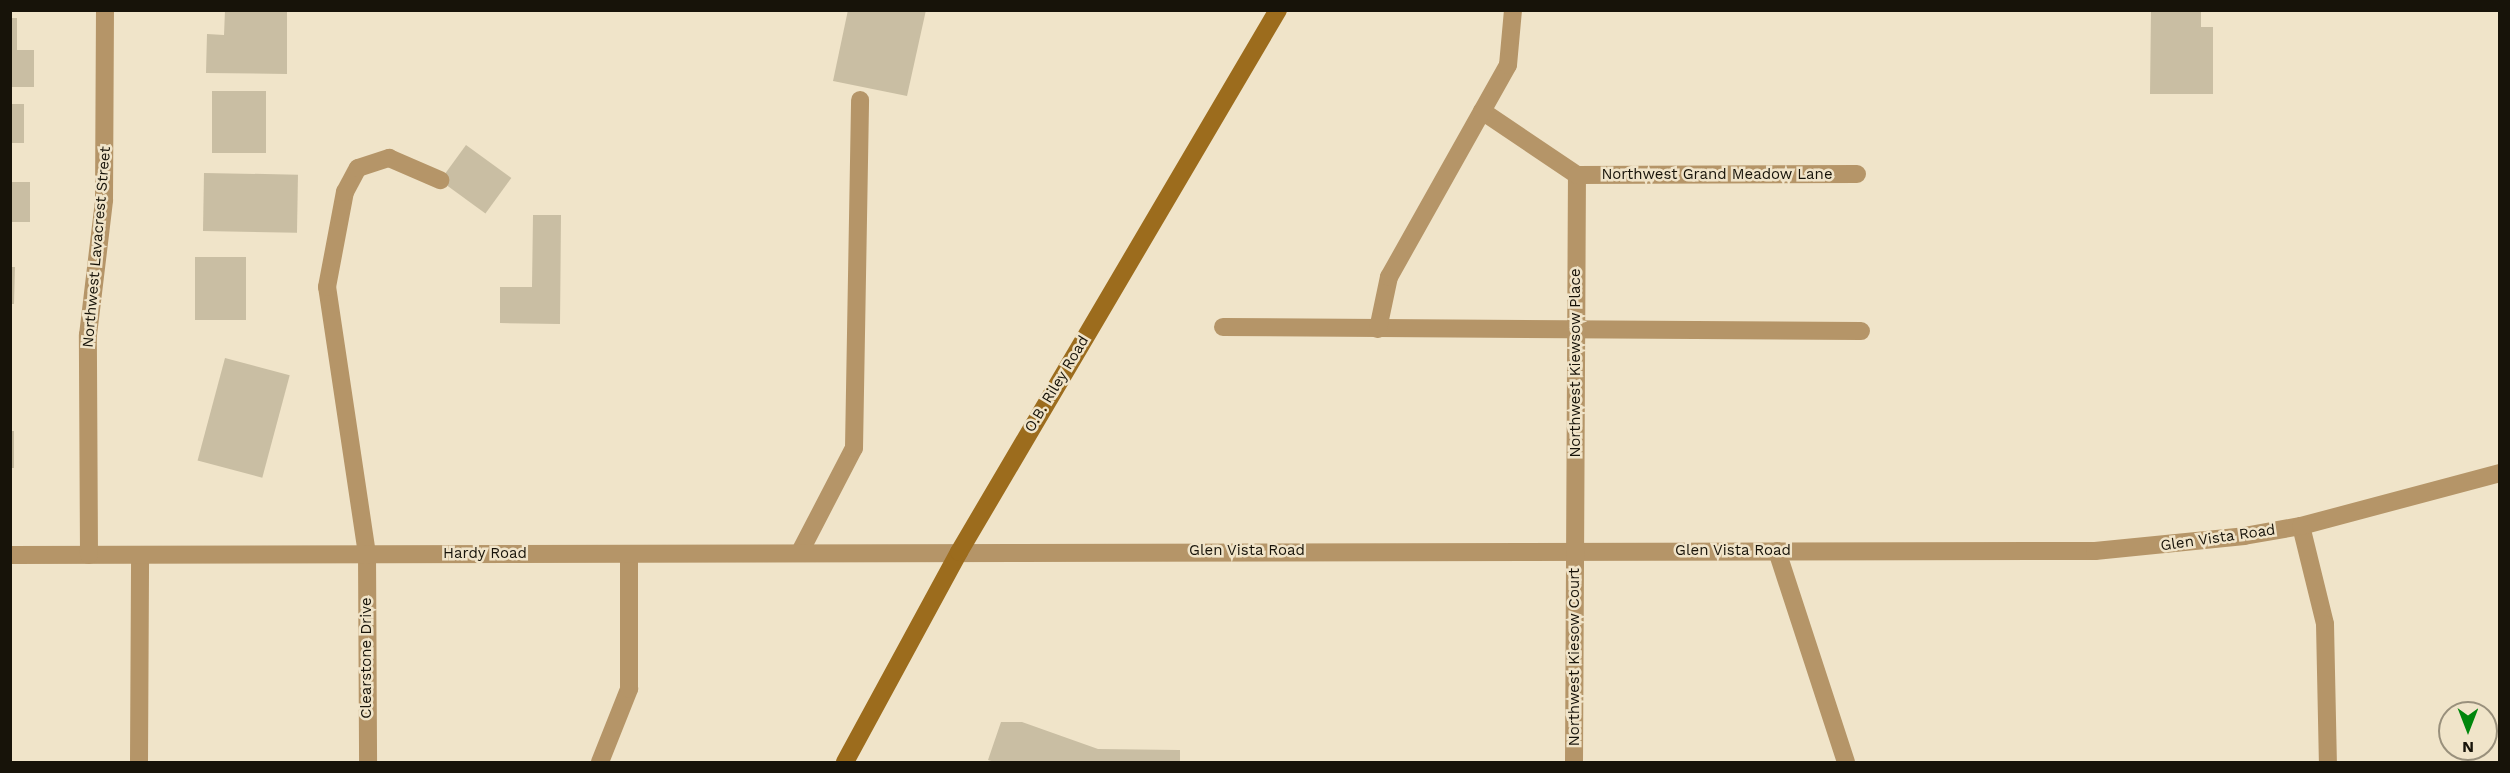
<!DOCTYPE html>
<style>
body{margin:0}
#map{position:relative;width:2510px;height:773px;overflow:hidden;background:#f0e4c9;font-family:"Work Sans",sans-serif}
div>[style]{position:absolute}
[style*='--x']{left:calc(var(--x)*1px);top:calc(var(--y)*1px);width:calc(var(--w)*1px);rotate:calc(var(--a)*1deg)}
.building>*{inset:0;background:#c9bea3;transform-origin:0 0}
.lane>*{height:18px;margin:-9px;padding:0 9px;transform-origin:9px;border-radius:9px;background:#b59568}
.street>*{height:18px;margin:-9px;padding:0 9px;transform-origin:9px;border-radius:9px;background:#b59568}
.secondary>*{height:18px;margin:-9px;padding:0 9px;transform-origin:9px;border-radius:9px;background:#9c6c1d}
span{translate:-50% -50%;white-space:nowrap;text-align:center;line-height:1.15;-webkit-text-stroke:5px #f0e4c9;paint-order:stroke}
.street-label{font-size:15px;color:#171309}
.frame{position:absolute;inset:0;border:12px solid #171309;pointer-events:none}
.north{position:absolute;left:2438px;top:701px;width:60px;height:60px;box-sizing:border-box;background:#f0e4c9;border:2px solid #99907c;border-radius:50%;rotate:180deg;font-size:16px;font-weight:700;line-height:24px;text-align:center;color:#171309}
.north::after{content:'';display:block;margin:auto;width:21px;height:27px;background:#00860c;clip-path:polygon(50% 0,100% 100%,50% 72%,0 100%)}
</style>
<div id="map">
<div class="building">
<div style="clip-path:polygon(225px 10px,287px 10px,287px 74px,206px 73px,207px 34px,224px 35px)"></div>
<div style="clip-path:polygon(848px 10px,926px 10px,907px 96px,833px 81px)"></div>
<div style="clip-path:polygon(2151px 10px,2201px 10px,2201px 27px,2213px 27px,2213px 94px,2150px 94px)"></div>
<div style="clip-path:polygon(10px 18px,17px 18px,17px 50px,34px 50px,34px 87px,10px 87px)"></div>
<div style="left:212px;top:91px;width:54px;height:62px"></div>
<div style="left:10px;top:104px;width:14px;height:39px"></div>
<div style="left:466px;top:145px;width:56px;height:44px;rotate:36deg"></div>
<div style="left:204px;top:173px;width:94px;height:58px;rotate:1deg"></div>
<div style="left:10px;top:182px;width:20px;height:40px"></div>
<div style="clip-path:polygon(533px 215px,561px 215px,560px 324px,500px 323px,500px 287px,532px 287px)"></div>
<div style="left:195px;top:257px;width:51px;height:63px"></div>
<div style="clip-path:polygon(10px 267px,15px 267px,14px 304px,10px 304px)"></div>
<div style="left:225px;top:358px;width:67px;height:106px;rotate:15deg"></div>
<div style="left:10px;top:431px;width:4px;height:37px"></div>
<div style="clip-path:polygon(1001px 722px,1022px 722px,1098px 749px,1180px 750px,1180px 762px,995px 762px,988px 760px)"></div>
</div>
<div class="lane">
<div style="--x:1482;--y:111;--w:115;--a:34"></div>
<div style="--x:1223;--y:327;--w:638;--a:0.36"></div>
<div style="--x:1378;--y:329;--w:53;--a:-78.1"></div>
<div style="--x:1389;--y:277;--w:243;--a:-60.7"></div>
<div style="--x:1508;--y:65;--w:55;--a:-84.8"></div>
<div style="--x:1777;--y:551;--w:222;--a:71.9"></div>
<div style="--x:800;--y:552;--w:117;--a:-62.6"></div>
<div style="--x:854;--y:448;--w:348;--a:-89"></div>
<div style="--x:367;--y:554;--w:270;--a:-98.5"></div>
<div style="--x:327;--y:287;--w:97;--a:-79.3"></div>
<div style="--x:345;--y:192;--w:27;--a:-62"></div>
<div style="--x:358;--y:168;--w:33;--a:-18"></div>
<div style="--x:389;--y:158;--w:56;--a:23.3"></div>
<div style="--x:139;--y:762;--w:207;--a:-89.7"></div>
<div style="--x:600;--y:762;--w:79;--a:-68.3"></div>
<div style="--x:629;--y:689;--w:135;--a:-90"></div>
</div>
<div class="street">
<div style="--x:2301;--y:526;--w:101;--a:76.2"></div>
<div style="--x:2325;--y:624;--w:138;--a:88.8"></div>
<div style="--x:367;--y:554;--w:208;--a:89.7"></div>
<div style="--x:10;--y:555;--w:2085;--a:-0.11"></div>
<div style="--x:2095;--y:551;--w:150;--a:-5.7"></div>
<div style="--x:2244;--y:536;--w:58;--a:-10"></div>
<div style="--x:2301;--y:526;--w:206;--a:-14.9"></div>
<div style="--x:89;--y:555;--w:220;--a:-90.3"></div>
<div style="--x:88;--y:335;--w:136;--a:-83.2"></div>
<div style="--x:104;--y:200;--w:190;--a:-89.7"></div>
<div style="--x:1574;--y:762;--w:587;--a:-89.71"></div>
<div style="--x:1577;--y:175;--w:280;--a:-0.2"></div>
</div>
<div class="secondary">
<div style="--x:845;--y:762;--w:239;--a:-61.5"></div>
<div style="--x:959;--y:552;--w:629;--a:-59.52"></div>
</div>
<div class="street-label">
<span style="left:1717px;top:175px">Northwest Grand Meadow Lane</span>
<span style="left:97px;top:247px;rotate:-85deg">Northwest Lavacrest Street</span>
<span style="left:1576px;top:363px;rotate:-90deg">Northwest Kiewsow Place</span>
<span style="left:1057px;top:384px;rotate:-59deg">O.B. Riley Road</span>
<span style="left:2218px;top:538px;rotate:-8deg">Glen Vista Road</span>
<span style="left:1247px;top:551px">Glen Vista Road</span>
<span style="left:1733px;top:551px">Glen Vista Road</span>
<span style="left:485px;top:554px">Hardy Road</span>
<span style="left:1575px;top:657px;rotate:-90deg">Northwest Kiesow Court</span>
<span style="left:367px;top:658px;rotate:-90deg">Clearstone Drive</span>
</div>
<div class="frame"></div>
<div class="north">N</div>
</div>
